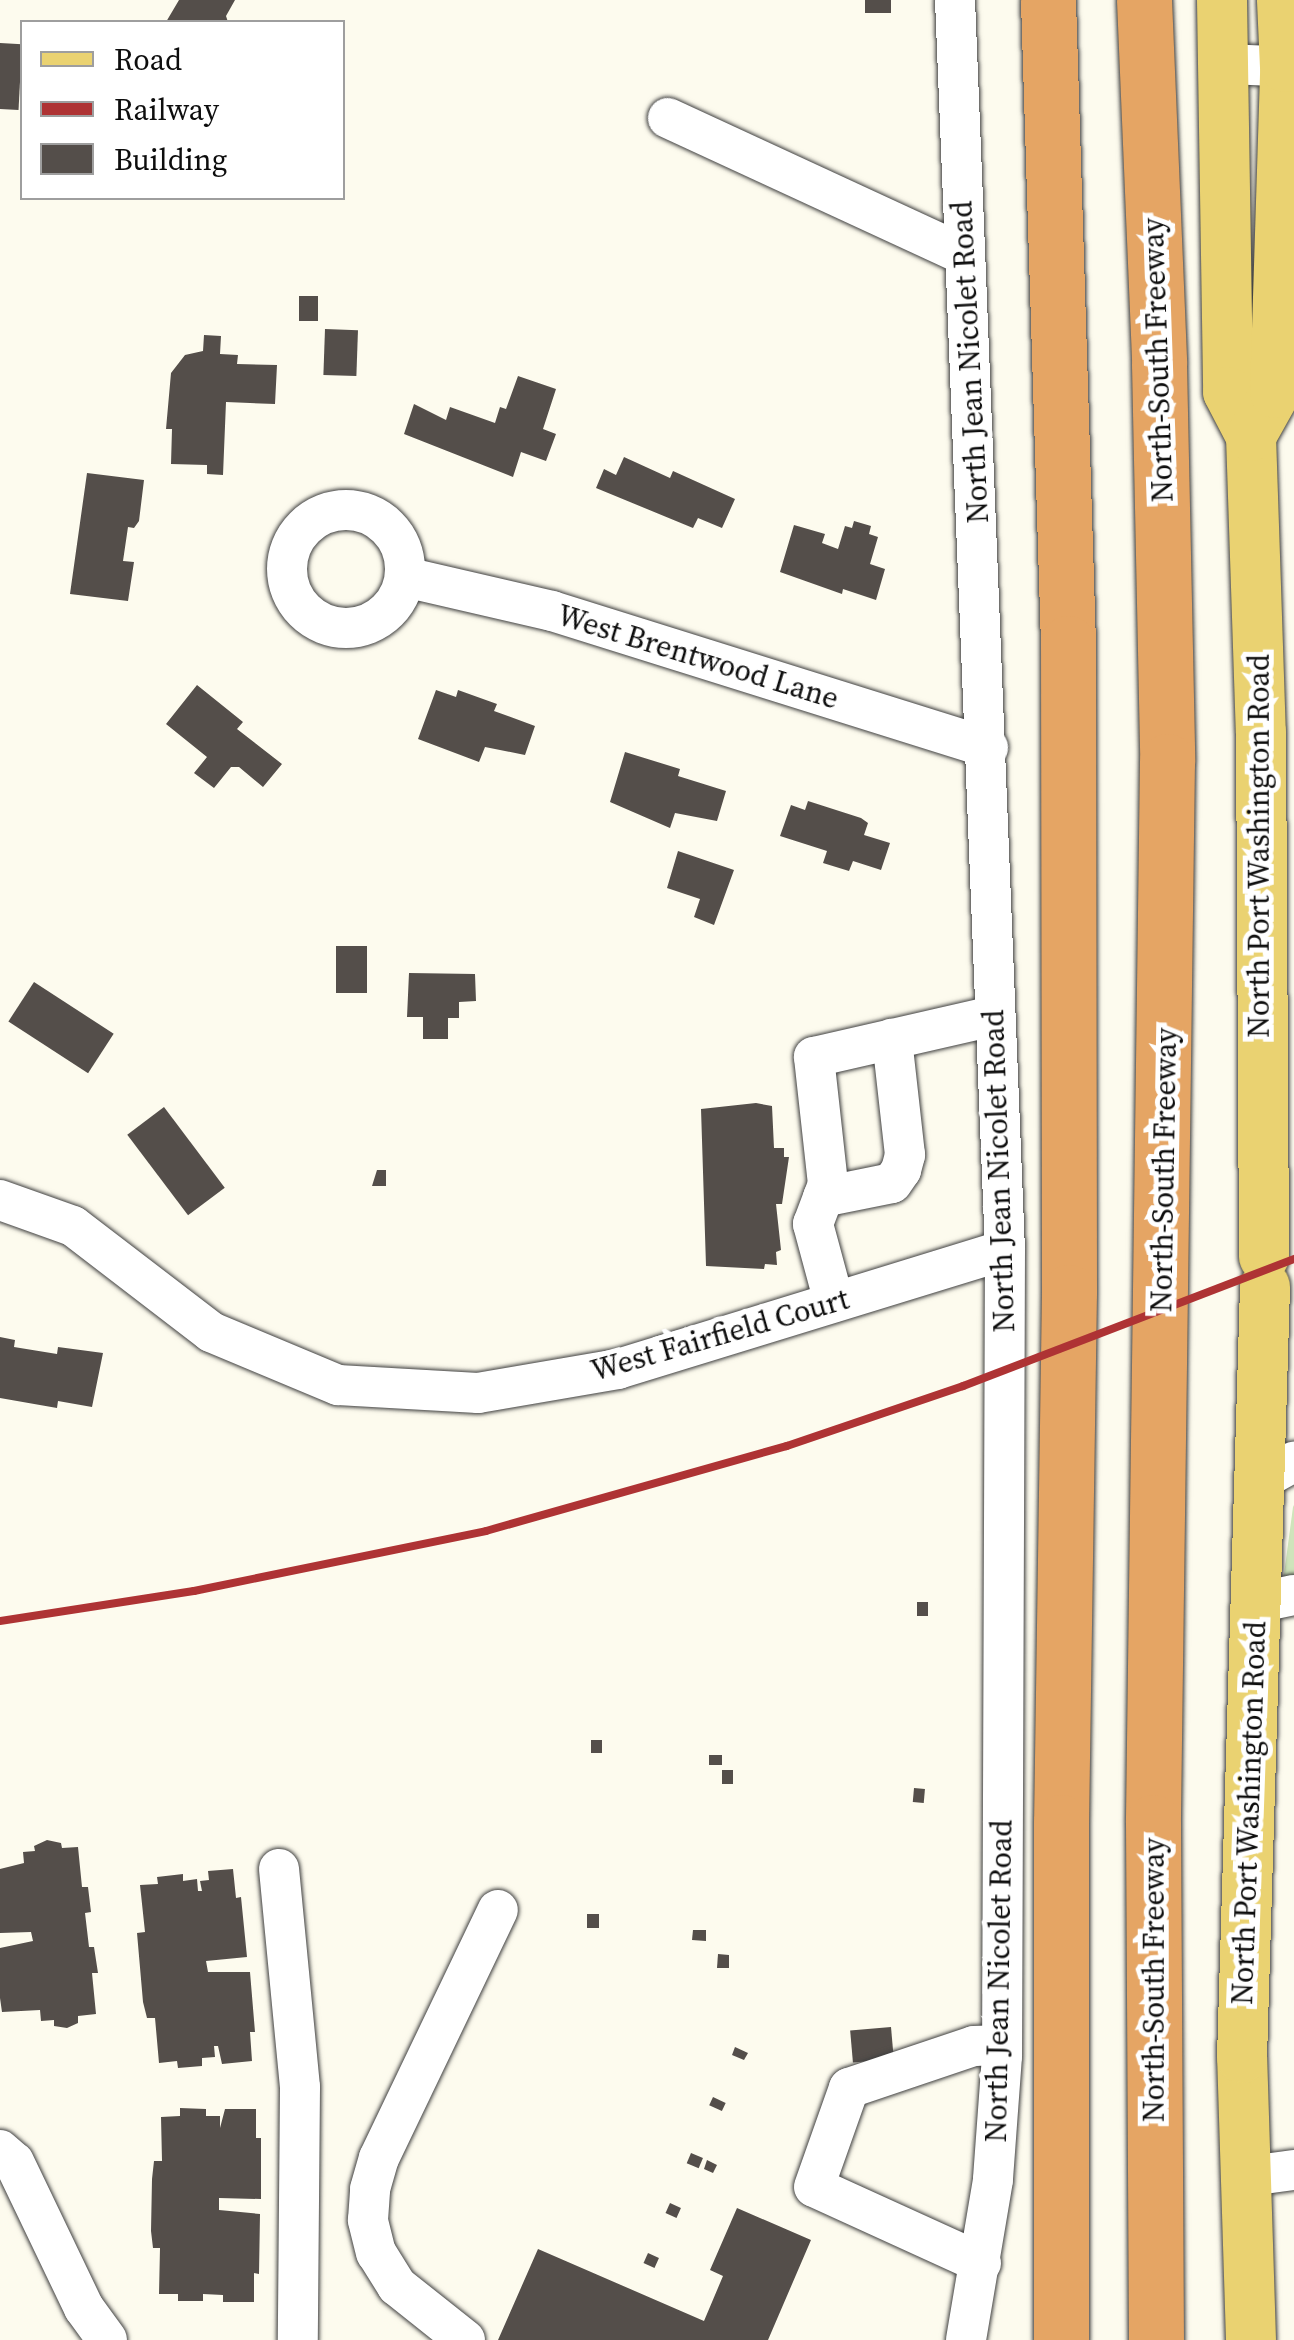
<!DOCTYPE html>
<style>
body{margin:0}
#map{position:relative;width:1294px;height:2340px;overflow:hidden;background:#fdfbee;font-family:"Source Serif 4",serif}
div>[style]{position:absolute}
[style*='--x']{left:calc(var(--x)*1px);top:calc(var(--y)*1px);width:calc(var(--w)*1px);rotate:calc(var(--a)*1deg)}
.green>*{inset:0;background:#cfe4bb}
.building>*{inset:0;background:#544e4a;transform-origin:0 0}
.roads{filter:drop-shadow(0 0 2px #404040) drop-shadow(0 0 2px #404040)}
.minor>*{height:40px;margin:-20px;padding:0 20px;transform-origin:20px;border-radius:20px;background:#fff}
.minor>.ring{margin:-20px;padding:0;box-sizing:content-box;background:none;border:40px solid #fff;border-radius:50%}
.major>*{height:50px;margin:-25px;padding:0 25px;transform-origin:25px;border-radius:25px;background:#ead271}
.highway>*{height:55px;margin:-27.5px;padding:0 27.5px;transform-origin:27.5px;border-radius:27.5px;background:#e5a564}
.rail>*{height:8px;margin:-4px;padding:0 4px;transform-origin:4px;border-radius:4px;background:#ae3334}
span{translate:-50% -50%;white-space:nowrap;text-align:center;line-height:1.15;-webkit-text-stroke:10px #fff;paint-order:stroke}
.street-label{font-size:30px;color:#0d0d0d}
.legend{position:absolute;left:20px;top:20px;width:325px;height:180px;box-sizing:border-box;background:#fff;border:2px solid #9e9e9e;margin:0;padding:12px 18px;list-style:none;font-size:30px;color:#0d0d0d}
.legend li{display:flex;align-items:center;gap:20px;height:50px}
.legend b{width:50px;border:2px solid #9e9e9e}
</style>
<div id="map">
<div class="green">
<div style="clip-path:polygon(1294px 1505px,1294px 1578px,1283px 1582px,1293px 1507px)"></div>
</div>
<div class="building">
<div style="clip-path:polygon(179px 0,235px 0,226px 16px,228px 22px,166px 22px)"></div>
<div style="left:865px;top:0;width:26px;height:13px"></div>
<div style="left:0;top:43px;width:22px;height:66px;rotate:3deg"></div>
<div style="left:299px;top:296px;width:19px;height:25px"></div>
<div style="left:325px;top:329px;width:33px;height:46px;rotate:2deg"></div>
<div style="clip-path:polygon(204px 335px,221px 336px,220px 354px,238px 355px,237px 364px,277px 365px,275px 404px,226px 402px,223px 475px,207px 474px,207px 465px,171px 464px,172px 429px,166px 429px,171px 373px,185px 355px,203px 351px)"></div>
<div style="clip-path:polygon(518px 376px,556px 389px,543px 429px,556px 434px,546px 461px,521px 452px,513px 477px,404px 434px,414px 404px,446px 420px,450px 407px,495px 423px,500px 407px,506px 409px)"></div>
<div style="clip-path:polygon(624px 457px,670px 478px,673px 471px,735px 499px,722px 528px,698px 518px,693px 528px,596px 488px,604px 469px,616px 475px)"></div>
<div style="clip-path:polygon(87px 473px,144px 480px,139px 521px,134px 528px,128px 527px,123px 561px,134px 562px,128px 601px,70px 594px)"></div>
<div style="clip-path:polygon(854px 521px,871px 526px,869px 534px,878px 537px,870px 564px,885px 569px,876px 600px,843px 589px,842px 594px,780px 572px,794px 525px,825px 534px,822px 543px,838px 549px,845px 526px,852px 528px)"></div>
<div style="clip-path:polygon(197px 685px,243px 722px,237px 729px,282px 764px,263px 787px,239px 767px,231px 767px,214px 788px,194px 773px,207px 757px,166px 724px)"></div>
<div style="clip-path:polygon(436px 690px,456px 697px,458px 690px,497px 704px,494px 711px,535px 726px,525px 755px,485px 747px,479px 762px,418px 739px)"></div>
<div style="clip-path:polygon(625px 752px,680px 769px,678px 776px,726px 791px,717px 821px,675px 813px,670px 828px,610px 802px)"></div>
<div style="clip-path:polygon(808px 801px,861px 818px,868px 823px,864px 835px,890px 843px,881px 870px,853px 861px,849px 871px,823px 863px,827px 851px,780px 836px,791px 805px,805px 810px)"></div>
<div style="clip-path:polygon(678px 851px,734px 870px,714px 925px,694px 917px,700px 899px,667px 888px)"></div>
<div style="left:336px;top:946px;width:31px;height:47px"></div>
<div style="clip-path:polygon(409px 973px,475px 974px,476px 1001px,459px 1002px,459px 1018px,448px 1018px,448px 1039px,423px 1039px,423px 1017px,407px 1017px)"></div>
<div style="left:34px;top:982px;width:95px;height:47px;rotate:33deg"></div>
<div style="clip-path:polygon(756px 1103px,772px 1106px,774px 1148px,784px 1148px,784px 1157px,789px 1157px,782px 1204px,776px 1204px,781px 1250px,776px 1252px,777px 1265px,765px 1264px,764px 1269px,706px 1266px,701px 1109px)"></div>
<div style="left:164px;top:1107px;width:101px;height:46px;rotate:53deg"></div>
<div style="clip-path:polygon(377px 1170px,386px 1170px,386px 1186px,372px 1186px)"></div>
<div style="clip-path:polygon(0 1337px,15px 1340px,14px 1347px,57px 1354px,58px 1347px,103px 1353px,92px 1407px,58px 1401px,57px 1408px,0 1398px)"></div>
<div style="left:917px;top:1602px;width:11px;height:14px"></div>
<div style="left:591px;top:1740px;width:11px;height:13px"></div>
<div style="left:709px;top:1755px;width:13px;height:10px"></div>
<div style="left:722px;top:1770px;width:11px;height:14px"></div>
<div style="left:914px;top:1788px;width:11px;height:14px;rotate:5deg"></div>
<div style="clip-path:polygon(47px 1840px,61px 1843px,62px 1848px,78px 1847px,82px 1887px,88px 1887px,91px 1912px,85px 1913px,89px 1947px,94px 1947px,98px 1973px,92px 1973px,96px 2014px,78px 2016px,78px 2023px,67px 2028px,54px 2026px,54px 2020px,41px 2021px,40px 2010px,2px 2012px,0 1998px,0 1948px,33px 1941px,31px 1932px,0 1933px,0 1869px,24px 1863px,23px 1852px,35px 1851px,34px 1846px)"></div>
<div style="clip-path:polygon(233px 1869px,236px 1898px,241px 1897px,247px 1957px,206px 1961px,208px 1972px,250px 1972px,255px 2032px,250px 2032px,252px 2061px,222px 2064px,218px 2046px,214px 2046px,215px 2057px,202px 2058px,202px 2066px,178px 2068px,177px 2061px,159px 2063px,155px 2018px,147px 2018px,143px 2002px,137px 1933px,145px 1932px,140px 1885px,158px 1884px,157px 1877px,183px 1874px,183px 1881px,197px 1879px,198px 1891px,202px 1891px,200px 1881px,209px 1880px,208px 1871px)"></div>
<div style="left:587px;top:1914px;width:12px;height:14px"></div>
<div style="clip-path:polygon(693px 1930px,706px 1930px,706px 1941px,692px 1940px)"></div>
<div style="clip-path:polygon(718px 1954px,729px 1955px,729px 1968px,717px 1968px)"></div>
<div style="left:891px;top:2027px;width:32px;height:41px;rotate:85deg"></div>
<div style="clip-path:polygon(735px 2047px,748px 2053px,744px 2060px,732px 2055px)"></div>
<div style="left:713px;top:2097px;width:14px;height:9px;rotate:25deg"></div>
<div style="clip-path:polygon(180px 2108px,206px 2109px,206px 2116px,220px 2116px,220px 2128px,225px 2109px,256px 2109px,256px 2138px,261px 2138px,261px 2199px,219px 2198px,219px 2210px,260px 2214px,259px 2274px,254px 2273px,254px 2302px,223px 2302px,223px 2295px,203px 2294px,203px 2301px,178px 2301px,178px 2294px,159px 2294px,160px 2248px,153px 2248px,151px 2231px,152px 2179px,154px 2161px,162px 2161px,161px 2117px,180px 2116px)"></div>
<div style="left:691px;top:2153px;width:13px;height:11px;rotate:23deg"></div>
<div style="clip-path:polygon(707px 2160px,717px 2165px,713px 2173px,704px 2169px)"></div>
<div style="left:670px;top:2203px;width:12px;height:11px;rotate:24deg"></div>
<div style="clip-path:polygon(737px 2208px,811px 2240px,768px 2340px,498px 2340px,538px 2249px,704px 2321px,723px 2276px,710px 2270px)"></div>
<div style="left:648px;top:2253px;width:12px;height:11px;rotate:24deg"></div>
</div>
<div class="roads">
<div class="minor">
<div style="--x:955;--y:0;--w:1251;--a:87.71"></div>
<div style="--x:1005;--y:1250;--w:806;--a:90.21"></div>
<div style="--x:1002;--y:2056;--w:124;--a:94.2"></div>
<div style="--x:993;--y:2180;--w:162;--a:99.6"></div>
<div style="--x:1226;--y:64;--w:68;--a:2.5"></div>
<div style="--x:668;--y:118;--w:326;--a:24.8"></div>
<div class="ring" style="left:287px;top:510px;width:78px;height:78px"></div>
<div style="--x:405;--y:577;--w:151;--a:13"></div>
<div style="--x:552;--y:611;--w:457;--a:17.4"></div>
<div style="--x:823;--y:1197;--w:70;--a:-11.5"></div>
<div style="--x:892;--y:1183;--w:16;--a:-55"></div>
<div style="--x:901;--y:1170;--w:16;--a:-75"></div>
<div style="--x:905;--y:1155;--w:117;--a:-96.4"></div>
<div style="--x:0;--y:1200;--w:77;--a:19.6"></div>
<div style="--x:73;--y:1226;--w:174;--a:37.5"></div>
<div style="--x:211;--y:1332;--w:138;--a:22.7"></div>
<div style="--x:338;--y:1385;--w:140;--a:3.3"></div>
<div style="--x:478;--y:1393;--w:142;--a:-9.7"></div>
<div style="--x:618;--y:1369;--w:405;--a:-17.1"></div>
<div style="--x:834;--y:1302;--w:81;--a:-105.1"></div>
<div style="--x:813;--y:1224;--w:43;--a:-69.4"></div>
<div style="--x:828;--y:1184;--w:128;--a:-96.3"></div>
<div style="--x:814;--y:1057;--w:184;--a:-12.9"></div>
<div style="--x:1261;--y:1480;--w:38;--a:-29"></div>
<div style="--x:1256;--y:1603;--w:39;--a:-12"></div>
<div style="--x:279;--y:1869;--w:219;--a:84.5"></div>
<div style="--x:300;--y:2087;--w:253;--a:90.5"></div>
<div style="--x:0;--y:2150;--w:18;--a:41"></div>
<div style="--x:14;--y:2162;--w:162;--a:64.4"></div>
<div style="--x:84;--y:2308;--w:39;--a:54"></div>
<div style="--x:1242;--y:2177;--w:52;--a:-7.7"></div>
<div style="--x:981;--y:2263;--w:183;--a:-155.5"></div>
<div style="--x:814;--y:2187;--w:105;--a:-70.5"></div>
<div style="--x:849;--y:2088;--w:132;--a:-18.6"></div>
<div style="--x:974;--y:2046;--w:28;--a:-2"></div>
<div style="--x:465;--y:2340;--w:87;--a:-141.5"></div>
<div style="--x:397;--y:2286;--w:39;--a:-122"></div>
<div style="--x:376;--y:2253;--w:34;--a:-104"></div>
<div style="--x:368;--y:2220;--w:31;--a:-86"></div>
<div style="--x:370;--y:2189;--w:32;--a:-74"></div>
<div style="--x:379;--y:2158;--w:275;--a:-64.4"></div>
</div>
<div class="major">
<div style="--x:1222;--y:0;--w:392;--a:89.1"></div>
<div style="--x:1228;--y:392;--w:50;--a:62.4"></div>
<div style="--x:1251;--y:436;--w:296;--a:88.1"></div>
<div style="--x:1261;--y:732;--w:525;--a:89.67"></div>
<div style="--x:1251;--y:436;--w:49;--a:-60.8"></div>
<div style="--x:1275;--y:393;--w:326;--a:-88.2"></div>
<div style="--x:1285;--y:67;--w:67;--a:-92.6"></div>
<div style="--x:1251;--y:2340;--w:282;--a:-91.8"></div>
<div style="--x:1242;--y:2058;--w:772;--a:-88.29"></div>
</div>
<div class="highway">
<div style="--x:1048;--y:0;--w:643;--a:88.22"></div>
<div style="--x:1068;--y:643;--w:649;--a:89.91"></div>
<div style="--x:1069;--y:1292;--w:530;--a:90.86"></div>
<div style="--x:1061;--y:1822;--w:518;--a:90"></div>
<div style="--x:1144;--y:0;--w:364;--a:87.6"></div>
<div style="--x:1159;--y:364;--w:397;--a:88.8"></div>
<div style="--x:1167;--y:761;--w:1061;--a:90.76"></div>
<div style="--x:1153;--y:1822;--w:518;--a:89.67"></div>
</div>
</div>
<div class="rail">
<div style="--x:0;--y:1621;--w:196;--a:-8.8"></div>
<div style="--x:194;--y:1591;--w:298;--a:-11.6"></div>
<div style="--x:486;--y:1531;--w:313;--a:-15.8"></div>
<div style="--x:787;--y:1446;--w:186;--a:-18.8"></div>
<div style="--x:963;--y:1386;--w:355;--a:-21"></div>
</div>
<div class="street-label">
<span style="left:1158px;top:360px;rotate:-92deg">North-South Freeway</span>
<span style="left:970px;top:362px;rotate:-93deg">North Jean Nicolet Road</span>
<span style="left:698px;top:657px;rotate:17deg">West Brentwood Lane</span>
<span style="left:1259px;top:846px;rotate:-90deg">North Port Washington Road</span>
<span style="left:1164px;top:1170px;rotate:-89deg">North-South Freeway</span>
<span style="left:999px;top:1171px;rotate:-92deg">North Jean Nicolet Road</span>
<span style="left:720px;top:1335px;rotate:-16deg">West Fairfield Court</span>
<span style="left:1249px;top:1813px;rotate:-88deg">North Port Washington Road</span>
<span style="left:1154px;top:1980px;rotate:-90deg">North-South Freeway</span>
<span style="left:999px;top:1981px;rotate:-89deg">North Jean Nicolet Road</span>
</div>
<ul class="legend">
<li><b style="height:12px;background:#ead271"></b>Road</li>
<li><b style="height:12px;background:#ae3334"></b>Railway</li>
<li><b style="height:28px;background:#544e4a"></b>Building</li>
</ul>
</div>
